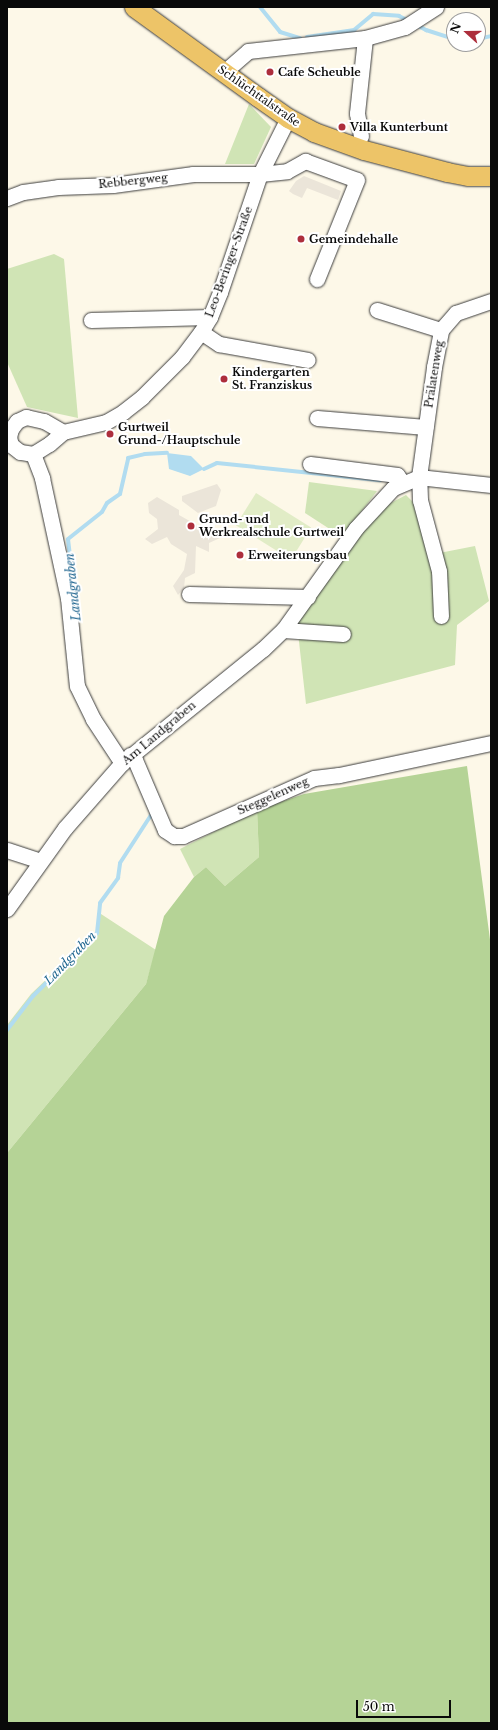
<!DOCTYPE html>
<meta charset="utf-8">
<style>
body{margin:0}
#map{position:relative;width:498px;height:1730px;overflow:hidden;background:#fdf8e8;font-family:"Libre Baskerville",serif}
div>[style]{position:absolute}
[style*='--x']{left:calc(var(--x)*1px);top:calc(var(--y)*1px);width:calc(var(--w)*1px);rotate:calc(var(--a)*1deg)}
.green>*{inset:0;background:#d0e4b5}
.forest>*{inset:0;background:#b5d396}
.pitch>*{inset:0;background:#e1ecc6;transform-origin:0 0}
.plaza>*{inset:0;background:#ebe5d9}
.water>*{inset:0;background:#b1dcf0}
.stream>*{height:4px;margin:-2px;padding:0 2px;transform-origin:2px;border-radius:2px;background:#b1dcf0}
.roads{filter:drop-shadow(0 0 1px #3c3c3c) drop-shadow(0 0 1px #3c3c3c)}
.minor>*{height:15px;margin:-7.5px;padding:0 7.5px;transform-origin:7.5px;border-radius:7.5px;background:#fff}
.major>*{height:19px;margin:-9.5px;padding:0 9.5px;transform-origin:9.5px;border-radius:9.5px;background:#edc468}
.dots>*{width:11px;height:11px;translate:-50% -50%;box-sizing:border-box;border:2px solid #fff;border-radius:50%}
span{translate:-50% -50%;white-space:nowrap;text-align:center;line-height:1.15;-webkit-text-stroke:4px #fff;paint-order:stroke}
.poi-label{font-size:11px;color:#090909;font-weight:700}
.left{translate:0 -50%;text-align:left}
.street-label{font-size:11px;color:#090909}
.water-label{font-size:12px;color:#1f658f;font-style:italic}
.frame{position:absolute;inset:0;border:8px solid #090909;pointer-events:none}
.north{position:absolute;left:446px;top:12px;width:40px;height:40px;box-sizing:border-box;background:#fff;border:1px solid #9d9d9d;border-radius:50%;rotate:291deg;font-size:11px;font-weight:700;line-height:16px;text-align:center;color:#090909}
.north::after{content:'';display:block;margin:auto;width:14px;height:18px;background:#ad2e3c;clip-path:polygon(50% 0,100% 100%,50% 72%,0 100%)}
.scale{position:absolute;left:356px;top:1700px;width:95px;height:18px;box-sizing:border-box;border:2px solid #090909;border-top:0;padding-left:5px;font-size:12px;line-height:14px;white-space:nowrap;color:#090909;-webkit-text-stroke:3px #fff;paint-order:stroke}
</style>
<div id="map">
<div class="green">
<div style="clip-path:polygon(249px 104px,271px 127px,254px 164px,225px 164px)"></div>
<div style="clip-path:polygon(54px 254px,64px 259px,78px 418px,27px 407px,7px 362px,7px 269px)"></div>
<div style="clip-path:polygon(309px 482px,377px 491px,342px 537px,305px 513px)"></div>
<div style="clip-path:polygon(406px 495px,416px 505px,429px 555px,475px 546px,489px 601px,457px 625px,455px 665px,306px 704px,297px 624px,366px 523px,385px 506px)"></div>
<div style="clip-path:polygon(257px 810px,259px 857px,225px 886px,206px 867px,194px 877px,180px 849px)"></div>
<div style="clip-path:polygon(98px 914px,101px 914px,156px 950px,146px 984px,7px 1153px,7px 1025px,31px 994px,96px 932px)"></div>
</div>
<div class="forest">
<div style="clip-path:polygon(467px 766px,491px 947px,491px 1723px,7px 1723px,7px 1153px,146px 984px,164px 916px,194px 877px,206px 867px,225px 886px,259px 857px,257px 810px,304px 794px)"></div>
</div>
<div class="pitch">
<div style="left:256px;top:493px;width:65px;height:38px;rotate:32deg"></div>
</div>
<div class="plaza">
<div style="clip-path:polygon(304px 176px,341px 191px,338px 200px,307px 188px,302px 198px,293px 194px,289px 191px,296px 181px)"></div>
<div style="clip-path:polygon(217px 484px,221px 490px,216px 506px,198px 513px,182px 501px,182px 496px)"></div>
<div style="clip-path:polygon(157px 497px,179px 510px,179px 515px,220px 538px,209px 543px,209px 552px,196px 546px,195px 573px,185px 578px,184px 588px,178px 595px,173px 586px,184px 570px,187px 554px,171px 544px,167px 537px,152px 544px,145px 539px,158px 529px,157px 519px,149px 513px,148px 503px)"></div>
</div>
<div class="water">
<div style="clip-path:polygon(167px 453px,191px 456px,204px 469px,190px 476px,169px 469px)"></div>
</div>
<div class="stream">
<div style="--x:260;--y:7;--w:32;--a:51"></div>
<div style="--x:280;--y:32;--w:21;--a:17"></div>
<div style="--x:415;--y:24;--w:13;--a:29"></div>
<div style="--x:426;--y:30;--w:29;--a:18"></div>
<div style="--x:307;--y:37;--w:48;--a:-8.5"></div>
<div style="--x:354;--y:30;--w:25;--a:-40"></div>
<div style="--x:373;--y:14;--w:26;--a:4"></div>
<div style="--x:399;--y:16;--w:11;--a:27"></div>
<div style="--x:478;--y:39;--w:13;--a:-13"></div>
<div style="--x:204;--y:469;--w:14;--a:-25"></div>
<div style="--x:217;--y:463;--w:164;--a:6"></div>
<div style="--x:74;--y:591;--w:52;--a:-96.6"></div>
<div style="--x:68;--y:539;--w:43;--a:-38.5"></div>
<div style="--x:102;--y:512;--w:10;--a:-61"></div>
<div style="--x:107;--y:503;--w:16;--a:-35"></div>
<div style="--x:120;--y:494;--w:37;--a:-77"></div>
<div style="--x:128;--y:458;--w:17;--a:-13"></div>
<div style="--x:145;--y:454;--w:22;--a:-3"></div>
<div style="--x:7;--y:1030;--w:43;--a:-52.6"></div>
<div style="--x:33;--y:996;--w:90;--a:-44.5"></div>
<div style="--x:97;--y:933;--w:30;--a:-84"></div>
<div style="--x:100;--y:903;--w:31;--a:-54"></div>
<div style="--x:118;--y:878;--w:15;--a:-82"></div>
<div style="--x:120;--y:863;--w:61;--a:-57.1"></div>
</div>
<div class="roads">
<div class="minor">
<div style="--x:224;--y:72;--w:32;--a:-41"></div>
<div style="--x:248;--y:51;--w:118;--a:-6.3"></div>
<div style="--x:365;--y:38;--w:41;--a:-15.4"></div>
<div style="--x:405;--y:27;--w:37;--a:-33"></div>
<div style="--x:361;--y:136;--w:23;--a:-100"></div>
<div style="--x:357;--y:113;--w:75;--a:-83.9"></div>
<div style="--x:7;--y:198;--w:17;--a:-21"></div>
<div style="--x:23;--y:192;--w:35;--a:-8"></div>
<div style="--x:58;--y:187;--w:55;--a:-2.1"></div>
<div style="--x:113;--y:185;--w:81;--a:-7.8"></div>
<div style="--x:193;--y:174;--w:67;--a:0"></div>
<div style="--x:260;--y:174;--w:27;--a:-6"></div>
<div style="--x:287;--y:171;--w:21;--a:-29"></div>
<div style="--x:305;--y:161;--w:55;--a:20.1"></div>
<div style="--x:357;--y:180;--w:107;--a:112"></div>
<div style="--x:377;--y:310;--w:67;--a:17.4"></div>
<div style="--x:91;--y:320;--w:119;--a:-1.4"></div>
<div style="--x:201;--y:332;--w:22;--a:34"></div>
<div style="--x:219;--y:344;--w:90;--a:10.2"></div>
<div style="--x:317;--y:418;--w:109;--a:4.7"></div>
<div style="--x:63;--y:432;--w:18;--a:139"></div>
<div style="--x:49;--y:444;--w:19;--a:148"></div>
<div style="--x:33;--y:454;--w:13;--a:-171"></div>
<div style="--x:20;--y:452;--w:11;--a:-142"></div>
<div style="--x:11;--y:445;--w:8;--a:-104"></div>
<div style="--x:9;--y:437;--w:8;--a:-76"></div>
<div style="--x:11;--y:429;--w:10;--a:-53"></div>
<div style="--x:17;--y:421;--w:10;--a:-24"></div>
<div style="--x:26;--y:417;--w:18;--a:13"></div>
<div style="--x:44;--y:421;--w:22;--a:30"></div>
<div style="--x:63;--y:432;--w:44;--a:-13.1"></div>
<div style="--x:106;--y:422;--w:20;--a:-30"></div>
<div style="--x:123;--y:412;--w:24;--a:-38"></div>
<div style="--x:142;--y:397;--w:57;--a:-45"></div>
<div style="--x:182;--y:357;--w:31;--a:-53"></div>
<div style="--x:201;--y:332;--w:17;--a:-59"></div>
<div style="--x:210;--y:317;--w:27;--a:-68"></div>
<div style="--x:220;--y:292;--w:125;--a:-71.3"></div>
<div style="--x:260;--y:174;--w:63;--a:-63.4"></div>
<div style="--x:33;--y:454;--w:26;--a:69"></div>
<div style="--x:42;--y:478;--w:123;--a:77.8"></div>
<div style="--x:68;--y:598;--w:88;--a:84.2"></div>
<div style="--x:77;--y:686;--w:37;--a:64"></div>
<div style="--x:93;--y:719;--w:53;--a:56.6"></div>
<div style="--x:310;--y:464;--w:88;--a:7.2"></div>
<div style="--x:397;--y:475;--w:10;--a:53"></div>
<div style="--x:189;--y:594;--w:119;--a:1.4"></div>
<div style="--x:441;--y:616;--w:45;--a:-92.5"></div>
<div style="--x:439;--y:571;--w:73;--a:-105"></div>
<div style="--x:420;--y:500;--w:23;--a:-92"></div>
<div style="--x:419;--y:477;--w:111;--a:-82.2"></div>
<div style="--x:434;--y:367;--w:38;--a:-79"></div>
<div style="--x:441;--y:330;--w:23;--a:-49"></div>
<div style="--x:456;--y:313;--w:37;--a:-19"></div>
<div style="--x:283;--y:630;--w:60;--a:3.8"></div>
<div style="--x:130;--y:755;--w:7;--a:45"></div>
<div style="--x:135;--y:760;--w:76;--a:66.8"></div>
<div style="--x:165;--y:830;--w:11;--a:34"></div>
<div style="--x:174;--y:836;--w:9;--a:0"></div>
<div style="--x:183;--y:836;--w:143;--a:-23.9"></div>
<div style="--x:314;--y:778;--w:25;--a:-7"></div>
<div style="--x:339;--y:775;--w:155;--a:-11.9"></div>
<div style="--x:7;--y:850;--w:35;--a:18"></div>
<div style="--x:7;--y:909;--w:100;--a:-54.4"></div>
<div style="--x:65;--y:828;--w:86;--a:-48.8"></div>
<div style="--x:122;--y:763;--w:181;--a:-39"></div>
<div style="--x:263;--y:649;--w:28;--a:-44"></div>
<div style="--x:283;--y:630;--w:125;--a:-54.4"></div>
<div style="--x:356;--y:528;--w:54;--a:-47.2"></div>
<div style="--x:393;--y:488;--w:28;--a:-23"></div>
<div style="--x:419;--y:477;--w:72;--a:6.3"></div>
</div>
<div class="major">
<div style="--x:134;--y:7;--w:153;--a:36"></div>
<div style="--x:258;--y:97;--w:37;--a:35"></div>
<div style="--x:288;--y:118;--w:30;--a:28"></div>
<div style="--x:314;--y:132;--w:53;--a:19.8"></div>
<div style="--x:364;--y:150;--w:86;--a:14.8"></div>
<div style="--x:447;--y:172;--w:21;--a:11"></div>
<div style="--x:468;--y:176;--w:23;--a:0"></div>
</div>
</div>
<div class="dots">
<div style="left:270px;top:72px;background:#ad2e3c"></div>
<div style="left:342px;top:127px;background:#ad2e3c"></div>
<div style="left:301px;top:239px;background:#ad2e3c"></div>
<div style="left:224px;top:379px;background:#ad2e3c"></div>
<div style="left:110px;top:434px;background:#ad2e3c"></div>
<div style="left:191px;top:526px;background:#ad2e3c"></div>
<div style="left:240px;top:555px;background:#ad2e3c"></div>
</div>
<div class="poi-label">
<span class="left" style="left:278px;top:72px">Cafe Scheuble</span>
<span class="left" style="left:350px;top:127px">Villa Kunterbunt</span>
<span class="left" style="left:309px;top:239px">Gemeindehalle</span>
<span class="left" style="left:232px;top:379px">Kindergarten<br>St. Franziskus</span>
<span class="left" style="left:118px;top:434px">Gurtweil<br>Grund-/Hauptschule</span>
<span class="left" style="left:199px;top:526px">Grund- und<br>Werkrealschule Gurtweil</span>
<span class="left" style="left:248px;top:555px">Erweiterungsbau</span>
</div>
<div class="street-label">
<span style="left:259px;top:96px;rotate:35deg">Schlüchttalstraße</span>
<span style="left:133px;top:181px;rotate:-6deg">Rebbergweg</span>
<span style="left:229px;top:262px;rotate:-70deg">Leo-Beringer-Straße</span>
<span style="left:434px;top:374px;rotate:-81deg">Prälatenweg</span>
<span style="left:159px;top:733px;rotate:-40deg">Am Landgraben</span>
<span style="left:273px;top:796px;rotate:-24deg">Steggelenweg</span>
</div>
<div class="water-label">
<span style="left:73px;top:587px;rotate:-96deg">Landgraben</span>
<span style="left:70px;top:958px;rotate:-46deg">Landgraben</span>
</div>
<div class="frame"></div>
<div class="north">N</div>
<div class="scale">50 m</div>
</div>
